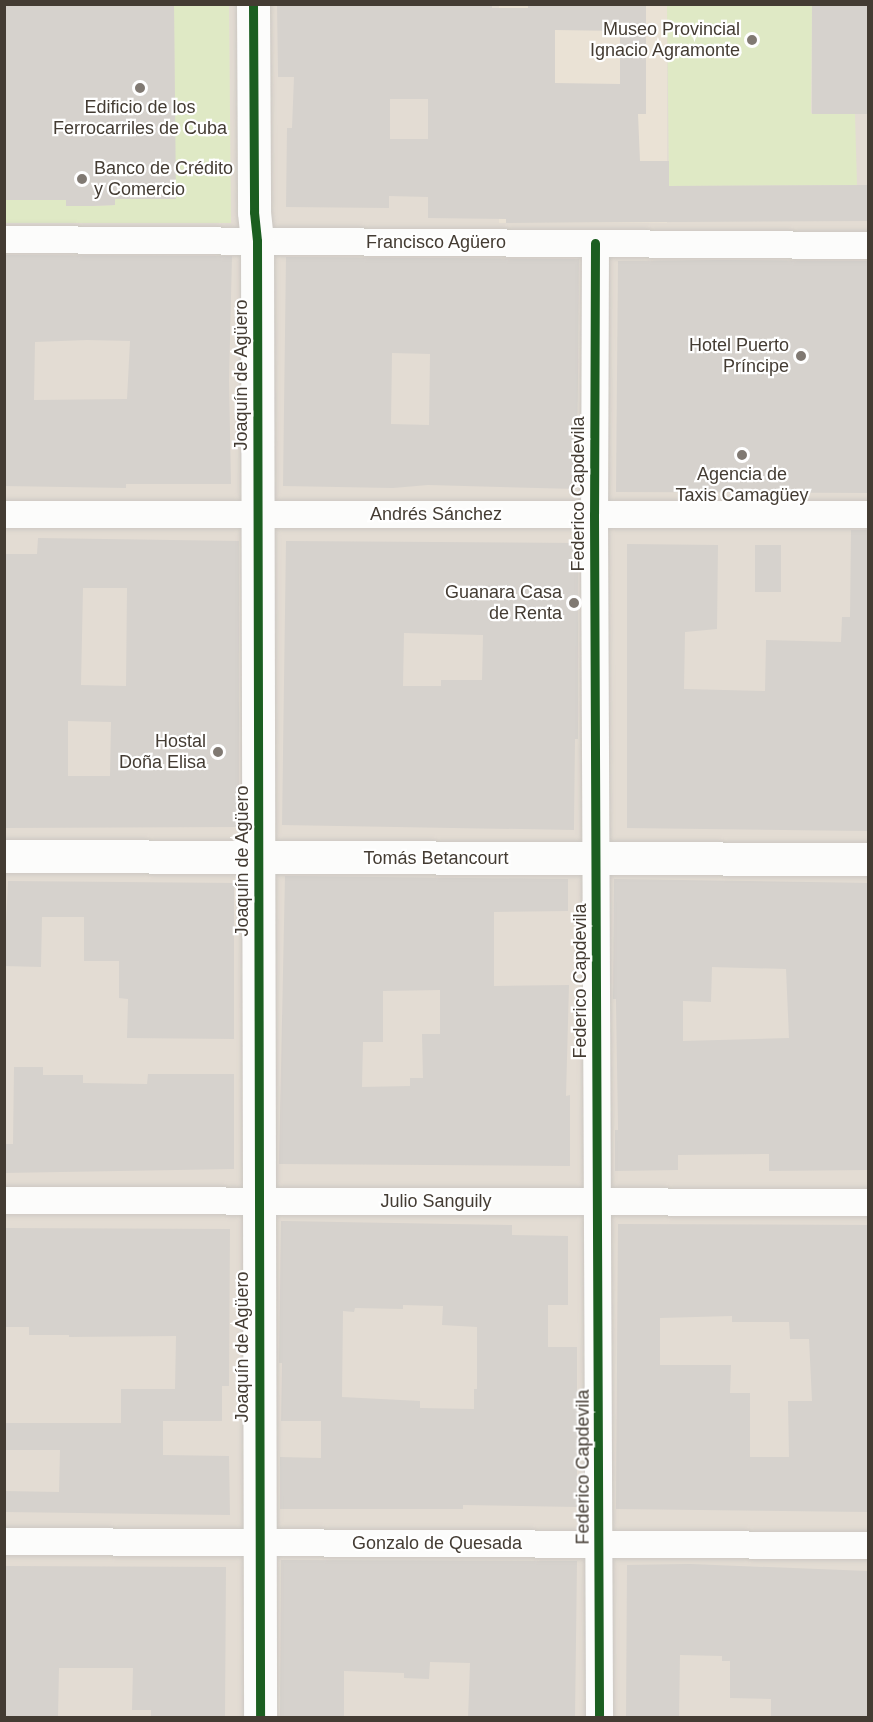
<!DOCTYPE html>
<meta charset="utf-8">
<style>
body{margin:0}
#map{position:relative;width:873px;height:1722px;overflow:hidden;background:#eeebe6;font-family:Helvetica,sans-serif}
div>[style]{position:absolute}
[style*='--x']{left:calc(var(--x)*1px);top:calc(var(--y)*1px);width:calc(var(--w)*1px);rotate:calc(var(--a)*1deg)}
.residential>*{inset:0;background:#e3dcd3;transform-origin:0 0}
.education>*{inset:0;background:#eae2d5;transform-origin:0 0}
.green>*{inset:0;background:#dfe9c5}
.building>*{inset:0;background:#d6d2cd;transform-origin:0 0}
.roads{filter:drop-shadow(0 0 2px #cbc7c2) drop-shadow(0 0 2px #cbc7c2)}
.minor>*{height:27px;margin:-13.5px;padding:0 13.5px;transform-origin:13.5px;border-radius:13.5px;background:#fcfcfb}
.tertiary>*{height:33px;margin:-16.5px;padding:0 16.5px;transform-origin:16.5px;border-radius:16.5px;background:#fcfcfb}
.cycleway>*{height:9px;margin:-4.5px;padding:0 4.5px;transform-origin:4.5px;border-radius:4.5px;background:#1b5e20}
.dots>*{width:16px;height:16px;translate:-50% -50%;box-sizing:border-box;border:3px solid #fff;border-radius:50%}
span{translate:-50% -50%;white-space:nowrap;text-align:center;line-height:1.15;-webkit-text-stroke:4.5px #fff;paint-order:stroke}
.poi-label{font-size:18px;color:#443c33}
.right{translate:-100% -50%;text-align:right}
.left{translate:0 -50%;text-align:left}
.street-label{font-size:18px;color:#443c33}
.frame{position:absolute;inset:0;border:6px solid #443c33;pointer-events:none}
</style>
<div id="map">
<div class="residential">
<div style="left:5px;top:5px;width:863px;height:1712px"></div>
</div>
<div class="education">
<div style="left:499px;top:5px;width:168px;height:218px"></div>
</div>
<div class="green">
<div style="clip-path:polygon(174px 5px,229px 5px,231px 223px,5px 223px,4px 200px,66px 200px,66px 206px,92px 206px,115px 205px,115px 199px,175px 199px)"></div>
<div style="clip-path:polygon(667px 5px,812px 5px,811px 113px,855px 114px,857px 185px,669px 186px)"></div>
</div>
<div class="building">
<div style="clip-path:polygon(4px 4px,174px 4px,176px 199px,115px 199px,115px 205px,92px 206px,66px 206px,66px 200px,4px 200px)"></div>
<div style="clip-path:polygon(evenodd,277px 4px,492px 4px,492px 8px,528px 8px,528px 4px,646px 4px,646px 114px,638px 114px,640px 161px,669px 161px,669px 186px,868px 185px,868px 221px,506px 223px,506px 219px,428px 218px,428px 197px,389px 196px,389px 208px,286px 207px,287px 128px,292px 128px,294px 77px,278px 77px,277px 4px,555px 30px,620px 31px,620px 84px,555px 83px,555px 30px,277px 4px,390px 99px,428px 99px,428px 139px,390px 139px,390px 99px)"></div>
<div style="left:812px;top:4px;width:56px;height:110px"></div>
<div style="clip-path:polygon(evenodd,4px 255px,232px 256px,229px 380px,231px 484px,126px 484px,126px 488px,4px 486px,4px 255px,87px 340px,130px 341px,127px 399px,34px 400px,35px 342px,87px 340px)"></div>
<div style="clip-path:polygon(evenodd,286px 257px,579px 259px,577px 489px,428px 485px,393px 488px,283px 486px,286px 257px,392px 353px,430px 354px,429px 425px,391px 424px,392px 353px)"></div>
<div style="clip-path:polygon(721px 260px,868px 261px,868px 493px,616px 492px,618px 261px)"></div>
<div style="clip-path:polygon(851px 530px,868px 530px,868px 831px,627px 828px,627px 544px,718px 545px,717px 629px,685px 632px,684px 689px,765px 691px,766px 640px,841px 642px,842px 617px,850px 617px)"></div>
<div style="clip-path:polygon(evenodd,38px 538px,239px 541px,239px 827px,4px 828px,4px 554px,37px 554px,38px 538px,83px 588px,127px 588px,126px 686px,81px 685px,83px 588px,38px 538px,68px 721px,111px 722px,110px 776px,68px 776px,68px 721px)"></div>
<div style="clip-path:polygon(evenodd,286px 541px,578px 543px,578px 739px,575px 739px,574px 830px,282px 825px,286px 541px,404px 633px,483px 635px,482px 680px,441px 680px,441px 686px,403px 686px,404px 633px)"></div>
<div style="left:755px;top:545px;width:26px;height:47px"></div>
<div style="clip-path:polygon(evenodd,285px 876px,568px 879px,568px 911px,494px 912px,494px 986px,569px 985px,566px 1096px,570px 1095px,570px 1166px,279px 1164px,285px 876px,440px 990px,440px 1034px,422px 1034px,423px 1078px,410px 1078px,410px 1086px,362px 1087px,363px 1042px,383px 1042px,383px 991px,440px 990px)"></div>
<div style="clip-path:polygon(evenodd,614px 879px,868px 883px,868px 1170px,769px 1171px,769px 1154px,678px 1155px,678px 1170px,615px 1171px,615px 1130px,618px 1130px,616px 999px,613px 999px,614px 879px,712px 967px,786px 969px,789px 1038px,683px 1041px,683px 1001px,711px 1002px,712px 967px)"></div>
<div style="clip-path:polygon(8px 881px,234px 883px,234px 1039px,127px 1038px,128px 999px,119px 998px,119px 961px,84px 961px,84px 917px,42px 917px,41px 967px,4px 966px)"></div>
<div style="clip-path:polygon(14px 1067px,43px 1067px,43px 1075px,83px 1075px,83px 1083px,147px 1084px,148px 1074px,234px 1074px,234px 1169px,4px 1173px,4px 1144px,13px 1144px)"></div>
<div style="clip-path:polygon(evenodd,281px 1221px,512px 1225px,512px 1235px,568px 1236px,568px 1305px,548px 1305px,548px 1347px,577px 1347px,577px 1507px,463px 1505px,463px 1509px,280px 1509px,280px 1457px,321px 1458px,321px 1421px,281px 1421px,282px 1363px,279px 1363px,281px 1221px,403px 1305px,443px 1306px,442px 1325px,477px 1327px,477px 1389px,474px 1389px,474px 1409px,420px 1408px,420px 1401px,342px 1397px,343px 1311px,354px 1312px,355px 1308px,403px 1309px,403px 1305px)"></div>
<div style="clip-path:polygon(evenodd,618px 1224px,868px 1225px,868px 1512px,616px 1509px,618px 1224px,732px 1316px,732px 1322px,789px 1322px,790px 1339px,809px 1339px,812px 1401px,788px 1401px,789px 1457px,750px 1457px,750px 1393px,730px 1393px,731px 1365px,660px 1365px,660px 1318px,732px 1316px)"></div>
<div style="clip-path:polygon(4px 1228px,230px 1229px,229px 1386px,222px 1386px,222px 1421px,163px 1421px,163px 1455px,229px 1456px,230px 1515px,4px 1512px,4px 1491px,59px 1492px,60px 1450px,4px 1450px,4px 1423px,121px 1423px,121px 1389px,175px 1389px,176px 1336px,69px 1337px,69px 1335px,29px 1335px,29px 1327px,4px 1327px)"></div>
<div style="clip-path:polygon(281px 1560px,577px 1561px,575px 1718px,468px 1718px,470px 1663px,430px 1662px,429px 1679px,404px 1678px,404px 1673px,344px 1671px,344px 1718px,280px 1718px)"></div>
<div style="clip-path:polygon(690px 1564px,868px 1571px,868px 1718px,771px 1718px,771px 1699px,730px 1698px,730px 1661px,722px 1661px,722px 1656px,680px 1655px,679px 1718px,626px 1718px,627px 1565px)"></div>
<div style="clip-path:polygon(4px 1566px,226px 1567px,225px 1718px,151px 1718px,151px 1710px,132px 1710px,133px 1668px,59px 1668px,58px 1717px,4px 1717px)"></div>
</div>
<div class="roads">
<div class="minor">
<div style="--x:4;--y:239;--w:864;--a:0.4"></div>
<div style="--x:595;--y:243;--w:271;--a:90.2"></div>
<div style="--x:594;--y:514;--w:1204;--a:89.76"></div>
<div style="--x:4;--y:514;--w:864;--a:0"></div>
<div style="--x:4;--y:1200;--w:864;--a:0.13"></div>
<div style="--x:4;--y:1541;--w:864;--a:0.27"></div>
</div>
<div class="tertiary">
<div style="--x:253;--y:4;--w:208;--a:89.7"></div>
<div style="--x:254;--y:212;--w:29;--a:84"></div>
<div style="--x:257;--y:241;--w:1477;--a:89.88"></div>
<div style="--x:4;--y:856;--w:864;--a:0.2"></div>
</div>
</div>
<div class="cycleway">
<div style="--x:253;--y:4;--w:208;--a:89.7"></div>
<div style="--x:254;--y:212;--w:29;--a:84"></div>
<div style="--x:257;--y:241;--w:1477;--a:89.88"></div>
<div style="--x:595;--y:243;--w:271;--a:90.2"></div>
<div style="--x:594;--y:514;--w:1204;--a:89.76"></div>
</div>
<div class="dots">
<div style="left:752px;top:40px;background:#807972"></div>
<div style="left:140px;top:88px;background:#807972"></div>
<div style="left:82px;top:179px;background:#807972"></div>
<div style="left:801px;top:356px;background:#807972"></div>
<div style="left:742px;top:455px;background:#807972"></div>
<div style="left:574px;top:603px;background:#807972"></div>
<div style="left:218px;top:752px;background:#807972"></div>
</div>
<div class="poi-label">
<span class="right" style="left:740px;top:40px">Museo Provincial<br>Ignacio Agramonte</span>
<span style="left:140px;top:118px">Edificio de los<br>Ferrocarriles de Cuba</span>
<span class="left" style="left:94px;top:179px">Banco de Crédito<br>y Comercio</span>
<span class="right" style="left:789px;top:356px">Hotel Puerto<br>Príncipe</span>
<span style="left:742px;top:485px">Agencia de<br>Taxis Camagüey</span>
<span class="right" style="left:562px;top:603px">Guanara Casa<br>de Renta</span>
<span class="right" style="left:206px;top:752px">Hostal<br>Doña Elisa</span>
</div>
<div class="street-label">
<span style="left:436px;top:242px">Francisco Agüero</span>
<span style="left:241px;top:375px;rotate:-90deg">Joaquín de Agüero</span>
<span style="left:578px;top:494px;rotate:-90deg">Federico Capdevila</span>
<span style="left:436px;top:514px">Andrés Sánchez</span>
<span style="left:436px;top:858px">Tomás Betancourt</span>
<span style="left:242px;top:861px;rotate:-90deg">Joaquín de Agüero</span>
<span style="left:580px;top:981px;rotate:-90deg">Federico Capdevila</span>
<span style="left:436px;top:1201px">Julio Sanguily</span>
<span style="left:242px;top:1347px;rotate:-90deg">Joaquín de Agüero</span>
<span style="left:583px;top:1467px;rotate:-90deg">Federico Capdevila</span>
<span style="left:437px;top:1543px">Gonzalo de Quesada</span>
</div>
<div class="frame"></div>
</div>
